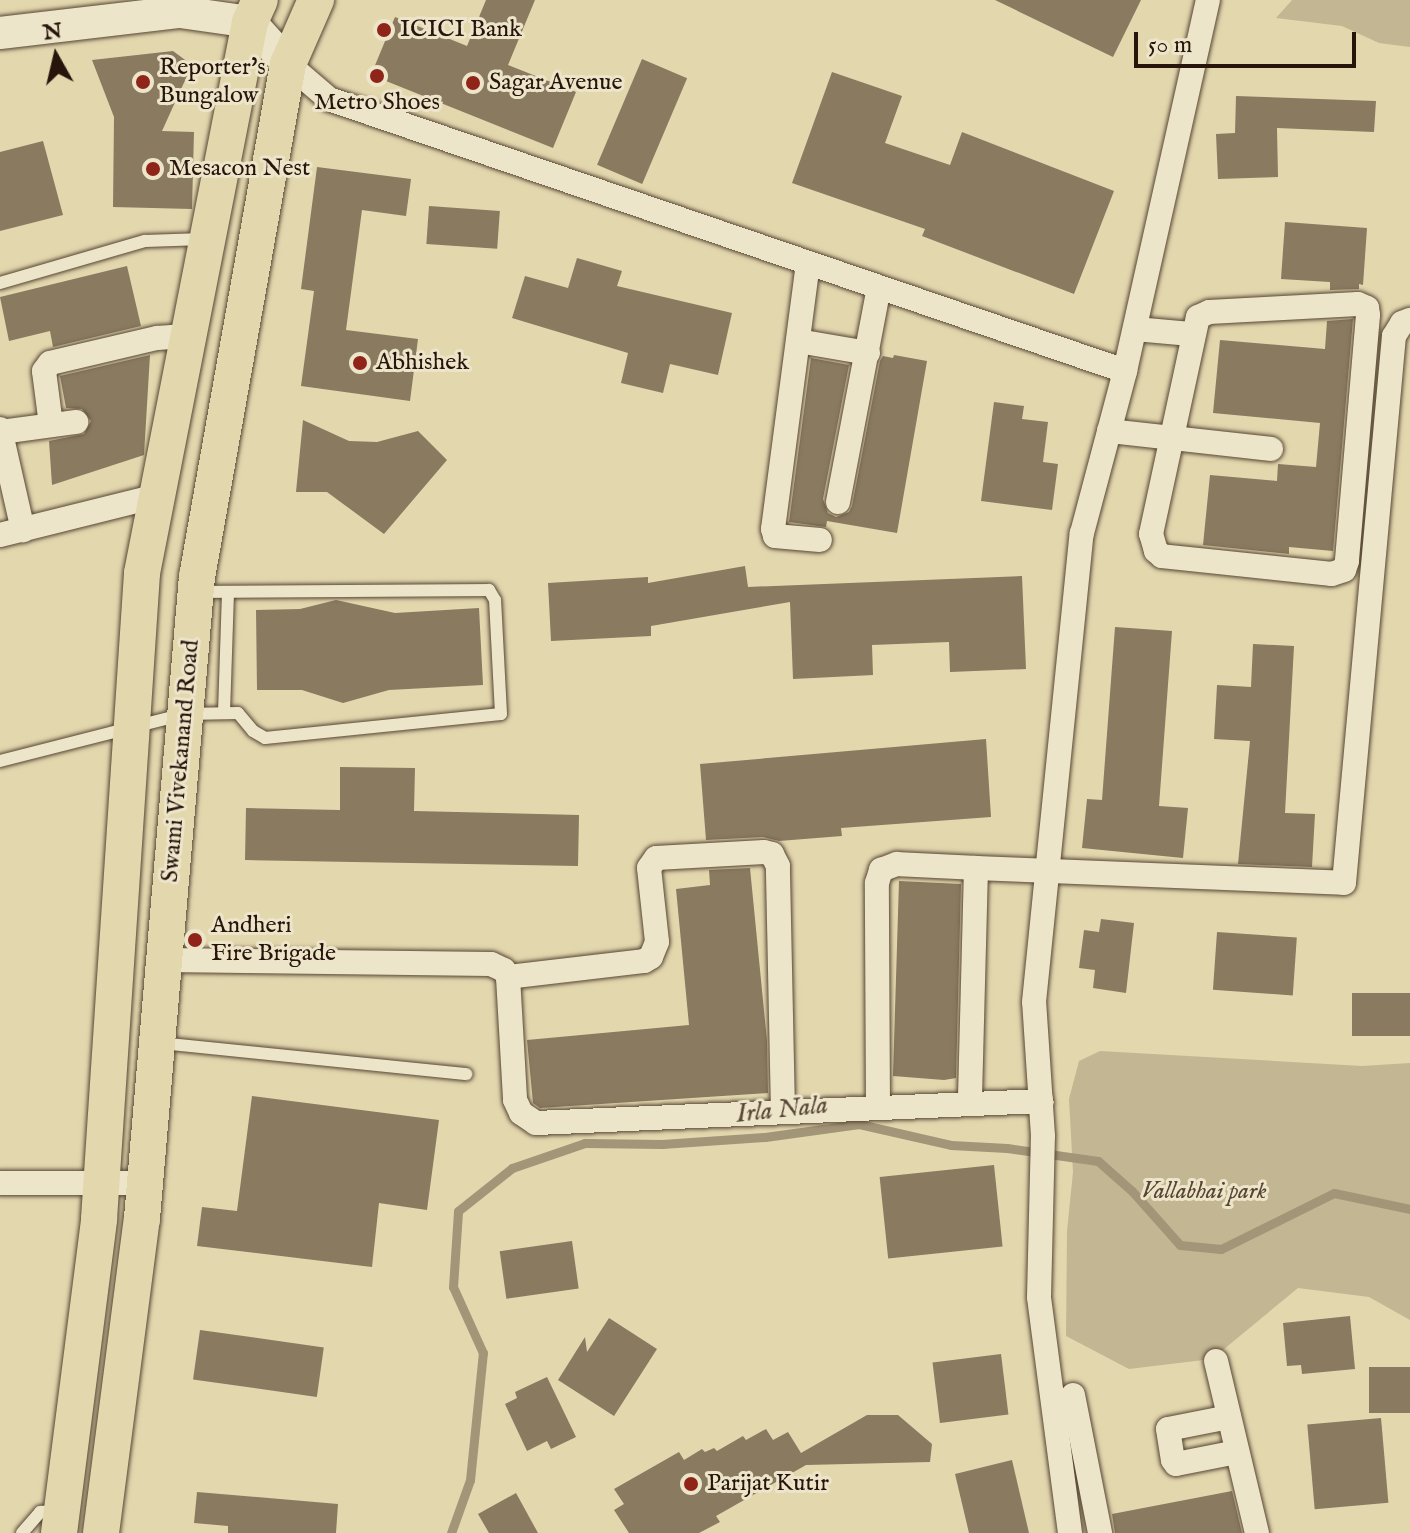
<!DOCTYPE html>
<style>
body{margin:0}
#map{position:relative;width:1410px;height:1533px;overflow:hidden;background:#e3d7ae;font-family:"IM FELL English",serif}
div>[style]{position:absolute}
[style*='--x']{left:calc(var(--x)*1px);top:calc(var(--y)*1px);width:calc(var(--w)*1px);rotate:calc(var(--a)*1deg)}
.green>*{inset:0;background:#c3b692}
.stream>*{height:9px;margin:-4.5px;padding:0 4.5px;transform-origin:4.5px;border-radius:4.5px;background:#a39577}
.building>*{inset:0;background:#897a60;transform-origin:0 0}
.roads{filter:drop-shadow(0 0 2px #564634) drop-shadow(0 0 2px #564634)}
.lane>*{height:12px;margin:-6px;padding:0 6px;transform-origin:6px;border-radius:6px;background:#ede5ca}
.street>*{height:24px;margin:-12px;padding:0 12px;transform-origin:12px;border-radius:12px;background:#ede5ca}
.secondary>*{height:32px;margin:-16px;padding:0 16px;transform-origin:16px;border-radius:16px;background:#ede5ca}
.primary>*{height:36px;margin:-18px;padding:0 18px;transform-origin:18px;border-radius:18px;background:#e3d7ae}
.dots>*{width:22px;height:22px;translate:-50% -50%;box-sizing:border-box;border:4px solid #ede5ca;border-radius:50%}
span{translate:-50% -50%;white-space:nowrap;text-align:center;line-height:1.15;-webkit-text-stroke:6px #ede5ca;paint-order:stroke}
.poi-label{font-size:24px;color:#27150c}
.left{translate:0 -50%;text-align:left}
.street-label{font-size:24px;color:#27150c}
.park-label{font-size:24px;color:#564534;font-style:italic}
.water-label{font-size:26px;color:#594837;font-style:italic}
.north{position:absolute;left:16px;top:16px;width:80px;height:80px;-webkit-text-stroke:6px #ede5ca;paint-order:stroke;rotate:352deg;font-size:22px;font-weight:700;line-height:32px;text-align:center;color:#27150c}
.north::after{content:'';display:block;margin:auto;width:28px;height:36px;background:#27150c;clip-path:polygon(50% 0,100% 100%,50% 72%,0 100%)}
.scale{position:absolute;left:1134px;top:32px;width:222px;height:36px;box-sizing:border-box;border:4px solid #27150c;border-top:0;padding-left:10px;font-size:24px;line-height:28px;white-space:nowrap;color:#27150c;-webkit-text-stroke:6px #ede5ca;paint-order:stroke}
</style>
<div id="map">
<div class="green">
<div style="clip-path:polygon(1292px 0,1410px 0,1410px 47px,1379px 43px,1342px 26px,1276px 18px)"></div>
<div style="clip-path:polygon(1100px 1051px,1362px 1066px,1410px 1063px,1410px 1320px,1369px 1297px,1298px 1288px,1212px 1359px,1129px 1369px,1066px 1336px,1067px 1231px,1073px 1172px,1069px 1099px,1079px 1061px)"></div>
</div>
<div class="stream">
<div style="--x:451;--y:1533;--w:56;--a:-70.3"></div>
<div style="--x:470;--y:1480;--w:128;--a:-84.2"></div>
<div style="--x:483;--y:1353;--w:72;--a:-114.4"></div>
<div style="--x:453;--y:1287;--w:76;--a:-86.2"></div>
<div style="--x:458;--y:1211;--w:69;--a:-38.5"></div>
<div style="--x:512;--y:1168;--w:77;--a:-18.9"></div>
<div style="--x:585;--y:1143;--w:77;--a:0.7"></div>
<div style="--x:662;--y:1144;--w:103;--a:-3.9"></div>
<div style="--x:765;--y:1137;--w:95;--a:-7.9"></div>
<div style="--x:859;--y:1124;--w:94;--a:12.9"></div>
<div style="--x:951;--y:1145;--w:56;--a:3.1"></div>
<div style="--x:1007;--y:1148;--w:92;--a:8.1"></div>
<div style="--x:1098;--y:1161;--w:45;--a:41.4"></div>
<div style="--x:1132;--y:1191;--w:72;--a:48.4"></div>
<div style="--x:1180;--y:1245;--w:41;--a:5.6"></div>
<div style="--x:1221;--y:1249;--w:126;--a:-26.4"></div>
<div style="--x:1334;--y:1193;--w:78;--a:11.9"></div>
</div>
<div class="building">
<div style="clip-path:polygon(486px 0,535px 0,508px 65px,576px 92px,553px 148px,371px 75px,395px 17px,467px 46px)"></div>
<div style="clip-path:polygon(995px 0,1141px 0,1113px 57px)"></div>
<div style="clip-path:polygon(173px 51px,192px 65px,162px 131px,194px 132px,192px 209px,113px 207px,114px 117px,92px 60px)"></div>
<div style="left:642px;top:59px;width:49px;height:115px;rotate:23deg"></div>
<div style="clip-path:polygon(832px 72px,902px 96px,885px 143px,950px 165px,962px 132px,1114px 191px,1074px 294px,922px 236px,925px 229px,792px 183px)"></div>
<div style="clip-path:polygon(1236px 96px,1376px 101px,1374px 132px,1277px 128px,1278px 177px,1218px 179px,1216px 134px,1235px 133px)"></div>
<div style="clip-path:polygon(43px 141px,63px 215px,0 231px,0 152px)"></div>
<div style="clip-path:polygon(317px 167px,411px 179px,406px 216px,362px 210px,346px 330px,418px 339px,410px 401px,301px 386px,314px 291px,301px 289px)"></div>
<div style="left:429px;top:206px;width:71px;height:38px;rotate:4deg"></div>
<div style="clip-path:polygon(1285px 222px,1367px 228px,1363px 285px,1359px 284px,1359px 289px,1330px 290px,1330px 282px,1281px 279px)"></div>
<div style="clip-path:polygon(577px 258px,622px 271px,617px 286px,732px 313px,718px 375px,670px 364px,663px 393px,621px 383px,628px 353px,512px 318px,525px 276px,568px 288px)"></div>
<div style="clip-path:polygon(127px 266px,141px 326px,53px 347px,50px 331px,9px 341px,0 297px)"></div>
<div style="clip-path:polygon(1353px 319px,1333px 551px,1289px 547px,1289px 554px,1203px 545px,1210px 475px,1277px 481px,1278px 464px,1316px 467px,1320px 423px,1213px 413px,1220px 340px,1325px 349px,1327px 321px)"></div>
<div style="clip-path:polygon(150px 355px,144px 455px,52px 485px,49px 441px,84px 434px,91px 421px,82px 409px,66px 408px,60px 376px)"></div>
<div style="clip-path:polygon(894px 355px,927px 361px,897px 533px,827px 521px,826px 527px,789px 522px,811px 358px,849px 365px,823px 499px,828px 513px,836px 517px,849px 512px,852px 506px,880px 361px,883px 356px,893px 358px)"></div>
<div style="clip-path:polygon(994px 402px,1024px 406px,1022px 419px,1048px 422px,1043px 462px,1058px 464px,1052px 510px,981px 501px)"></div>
<div style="clip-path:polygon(303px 420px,349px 441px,377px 442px,418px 431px,447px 460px,384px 534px,327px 492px,296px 492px)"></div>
<div style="clip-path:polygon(745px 566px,748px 587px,1022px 576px,1026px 669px,950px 672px,949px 642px,872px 645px,873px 675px,793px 679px,790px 602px,651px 626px,651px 636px,551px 641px,548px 583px,648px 577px,648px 583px)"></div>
<div style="clip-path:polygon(336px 600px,395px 613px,479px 608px,483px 685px,389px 690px,343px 703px,302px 690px,257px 690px,256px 610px,300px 609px)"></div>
<div style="clip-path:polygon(1115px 627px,1172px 631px,1159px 806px,1188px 808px,1183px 858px,1082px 848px,1087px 799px,1102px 800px)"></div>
<div style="clip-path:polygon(1253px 644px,1294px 646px,1285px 813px,1315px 814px,1312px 867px,1238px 864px,1250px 741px,1214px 739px,1217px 685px,1251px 687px)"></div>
<div style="clip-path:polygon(986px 739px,991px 817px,841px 828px,842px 836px,779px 841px,763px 837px,706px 840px,700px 764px)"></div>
<div style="clip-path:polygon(340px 767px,415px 768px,414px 811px,579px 815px,578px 866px,245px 860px,246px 808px,340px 810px)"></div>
<div style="clip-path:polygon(750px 868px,767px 1041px,768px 1093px,540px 1108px,533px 1103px,527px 1040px,689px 1025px,676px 889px,710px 885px,709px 870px)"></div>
<div style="clip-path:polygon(899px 881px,961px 884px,956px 1078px,944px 1080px,893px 1076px)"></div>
<div style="clip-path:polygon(1101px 919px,1134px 923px,1126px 993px,1093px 988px,1095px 970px,1079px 968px,1084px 930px,1099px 932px)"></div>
<div style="left:1217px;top:932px;width:80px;height:58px;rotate:4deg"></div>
<div style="left:1352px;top:993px;width:58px;height:43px"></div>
<div style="clip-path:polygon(252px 1096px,439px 1120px,427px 1210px,379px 1203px,372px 1267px,197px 1246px,202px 1207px,237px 1211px)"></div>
<div style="left:994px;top:1165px;width:82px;height:115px;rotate:84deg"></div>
<div style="left:572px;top:1241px;width:48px;height:73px;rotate:82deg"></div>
<div style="clip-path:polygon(1350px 1316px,1355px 1369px,1302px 1374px,1301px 1365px,1287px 1366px,1283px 1323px)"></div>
<div style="clip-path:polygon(609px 1318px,657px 1349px,614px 1416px,558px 1380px,585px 1337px,587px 1352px)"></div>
<div style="left:200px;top:1330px;width:125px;height:50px;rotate:8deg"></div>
<div style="left:1001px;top:1354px;width:61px;height:69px;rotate:83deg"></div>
<div style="left:1410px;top:1367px;width:46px;height:41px;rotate:90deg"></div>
<div style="clip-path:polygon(547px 1377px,576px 1437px,551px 1449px,547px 1441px,527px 1451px,505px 1404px,517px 1398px,515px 1392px)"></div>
<div style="clip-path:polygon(867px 1415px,898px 1415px,932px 1444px,930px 1462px,806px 1465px,716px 1516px,720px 1522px,699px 1533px,629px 1533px,614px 1510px,624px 1504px,614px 1489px,679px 1452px,684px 1460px,702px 1449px,705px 1452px,714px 1448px,717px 1451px,743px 1436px,746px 1440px,766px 1429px,773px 1440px,788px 1432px,801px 1453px)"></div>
<div style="left:1381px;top:1418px;width:85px;height:74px;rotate:85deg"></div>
<div style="clip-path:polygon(1012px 1460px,1029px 1533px,969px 1533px,955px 1474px)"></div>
<div style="clip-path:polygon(1232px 1491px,1242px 1533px,1115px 1533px,1112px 1514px)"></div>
<div style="clip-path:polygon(197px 1492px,338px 1504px,336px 1533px,228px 1533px,228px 1526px,194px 1523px)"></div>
<div style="clip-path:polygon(516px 1493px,538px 1533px,489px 1533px,478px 1514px)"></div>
</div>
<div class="roads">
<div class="lane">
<div style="--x:0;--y:283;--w:151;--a:-16.2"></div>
<div style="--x:145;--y:241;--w:58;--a:-2"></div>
<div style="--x:224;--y:713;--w:121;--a:-88.1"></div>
<div style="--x:0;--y:761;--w:191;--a:-14.3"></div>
<div style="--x:185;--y:714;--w:53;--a:-1.1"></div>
<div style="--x:238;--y:713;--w:23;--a:50"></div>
<div style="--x:253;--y:731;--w:14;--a:30"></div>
<div style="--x:265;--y:738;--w:237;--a:-5.8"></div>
<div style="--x:501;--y:714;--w:114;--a:-93"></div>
<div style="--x:495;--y:600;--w:12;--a:-121"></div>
<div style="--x:489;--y:590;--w:289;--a:179.6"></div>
<div style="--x:160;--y:1043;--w:308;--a:5.8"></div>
<div style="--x:22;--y:1533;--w:28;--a:-49"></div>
<div style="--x:40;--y:1512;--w:17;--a:-3"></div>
</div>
<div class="street">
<div style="--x:288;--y:64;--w:54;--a:40.5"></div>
<div style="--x:329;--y:99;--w:841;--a:18.87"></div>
<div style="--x:808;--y:263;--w:268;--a:97.5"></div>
<div style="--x:773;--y:529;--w:7;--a:74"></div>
<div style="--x:775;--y:536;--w:45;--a:5.1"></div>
<div style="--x:1358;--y:304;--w:10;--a:24"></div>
<div style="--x:1367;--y:308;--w:7;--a:82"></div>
<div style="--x:1368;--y:315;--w:247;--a:94.9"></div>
<div style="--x:1347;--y:561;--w:9;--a:108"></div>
<div style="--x:1344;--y:570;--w:13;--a:162"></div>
<div style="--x:1332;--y:574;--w:171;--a:-174"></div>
<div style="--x:1162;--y:556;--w:8;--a:-140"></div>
<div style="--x:1156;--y:551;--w:18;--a:-106"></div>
<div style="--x:1151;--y:534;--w:222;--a:-77.8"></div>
<div style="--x:1198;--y:317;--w:12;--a:-24"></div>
<div style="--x:1209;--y:312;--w:149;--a:-3.1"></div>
<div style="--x:1135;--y:329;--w:56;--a:5.1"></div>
<div style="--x:798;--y:341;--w:71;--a:9.7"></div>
<div style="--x:51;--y:425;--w:54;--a:-97.4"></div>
<div style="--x:44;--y:371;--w:10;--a:-53"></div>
<div style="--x:50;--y:363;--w:110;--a:-13.2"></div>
<div style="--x:157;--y:338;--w:32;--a:-4"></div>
<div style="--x:0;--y:429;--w:104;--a:77.2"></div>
<div style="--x:1109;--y:431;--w:163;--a:6.3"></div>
<div style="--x:1;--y:432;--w:76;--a:-7.6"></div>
<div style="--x:838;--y:502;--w:218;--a:-79.2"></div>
<div style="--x:0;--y:535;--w:162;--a:-14"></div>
<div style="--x:976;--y:868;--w:368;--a:2.3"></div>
<div style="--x:1344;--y:883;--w:549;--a:-84.78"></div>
<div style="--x:1394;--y:336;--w:15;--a:-58"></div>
<div style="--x:1402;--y:323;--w:9;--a:-21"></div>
<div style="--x:164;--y:960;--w:327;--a:0.7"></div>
<div style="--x:491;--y:964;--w:14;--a:25"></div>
<div style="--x:504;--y:970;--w:8;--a:60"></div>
<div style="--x:878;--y:1108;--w:225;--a:-90.3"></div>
<div style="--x:877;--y:883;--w:14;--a:-73"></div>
<div style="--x:881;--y:870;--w:17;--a:-21"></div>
<div style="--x:897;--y:864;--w:79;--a:2.9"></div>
<div style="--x:976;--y:868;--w:235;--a:91.5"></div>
<div style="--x:783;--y:1112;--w:246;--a:-91.2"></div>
<div style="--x:778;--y:866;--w:13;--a:-117"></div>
<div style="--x:772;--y:854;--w:8;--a:-166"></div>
<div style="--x:764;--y:852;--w:108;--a:176.8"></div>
<div style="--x:656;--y:858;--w:12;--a:125"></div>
<div style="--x:649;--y:868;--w:74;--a:83.8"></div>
<div style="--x:657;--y:942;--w:16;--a:112"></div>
<div style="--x:651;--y:957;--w:8;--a:150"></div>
<div style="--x:644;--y:961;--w:137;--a:173.3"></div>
<div style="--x:508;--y:977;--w:123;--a:86.7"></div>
<div style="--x:515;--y:1100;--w:14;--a:65"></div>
<div style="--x:521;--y:1113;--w:18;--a:34"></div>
<div style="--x:536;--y:1123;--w:506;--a:-2.49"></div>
<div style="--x:0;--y:1183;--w:145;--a:0"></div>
<div style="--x:1216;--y:1361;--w:177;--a:76.6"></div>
<div style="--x:1073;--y:1395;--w:141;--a:78.9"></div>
<div style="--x:1229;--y:1417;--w:62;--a:168.9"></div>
<div style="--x:1168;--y:1429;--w:31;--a:81"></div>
<div style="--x:1173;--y:1460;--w:5;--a:53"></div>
<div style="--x:1176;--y:1464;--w:62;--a:-11.1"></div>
<div style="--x:1070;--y:1533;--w:238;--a:-97.5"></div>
<div style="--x:1039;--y:1297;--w:161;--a:-88.6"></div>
<div style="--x:1043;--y:1136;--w:134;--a:-93.8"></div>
<div style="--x:1034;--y:1002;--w:471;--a:-84.2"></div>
<div style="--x:1082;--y:533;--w:168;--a:-75.1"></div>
<div style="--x:1125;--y:371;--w:380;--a:-77.4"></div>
</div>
<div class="secondary">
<div style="--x:0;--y:33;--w:181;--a:-6.7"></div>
<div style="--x:180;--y:12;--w:71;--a:8.1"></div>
<div style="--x:250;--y:22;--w:57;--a:47.9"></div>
</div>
<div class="primary">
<div style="--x:59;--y:1533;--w:317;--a:-82.7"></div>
<div style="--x:99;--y:1219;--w:647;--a:-86.19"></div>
<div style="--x:142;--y:573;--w:561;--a:-78.91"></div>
<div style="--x:250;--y:22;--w:24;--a:-66"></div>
<div style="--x:101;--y:1533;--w:318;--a:-82.6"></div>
<div style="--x:142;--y:1218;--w:643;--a:-85.1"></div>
<div style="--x:197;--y:577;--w:521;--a:-79.94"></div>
<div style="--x:288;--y:64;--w:70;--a:-66.4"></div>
</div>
</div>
<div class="dots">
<div style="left:384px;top:30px;background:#8f2418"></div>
<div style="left:377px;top:76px;background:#8f2418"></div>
<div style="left:143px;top:82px;background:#8f2418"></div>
<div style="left:473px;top:83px;background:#8f2418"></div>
<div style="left:153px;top:169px;background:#8f2418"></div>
<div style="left:360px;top:363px;background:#8f2418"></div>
<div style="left:195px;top:940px;background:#8f2418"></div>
<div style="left:691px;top:1484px;background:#8f2418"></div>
</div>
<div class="poi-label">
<span class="left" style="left:400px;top:30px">ICICI Bank</span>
<span class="left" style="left:159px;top:82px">Reporter's<br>Bungalow</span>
<span class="left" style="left:489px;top:83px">Sagar Avenue</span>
<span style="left:377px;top:103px">Metro Shoes</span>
<span class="left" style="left:169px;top:169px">Mesacon Nest</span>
<span class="left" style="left:376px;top:363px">Abhishek</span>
<span class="left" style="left:211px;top:940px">Andheri<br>Fire Brigade</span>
<span class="left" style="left:707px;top:1484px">Parijat Kutir</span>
</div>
<div class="street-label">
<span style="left:181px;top:761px;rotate:-85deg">Swami Vivekanand Road</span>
</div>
<div class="park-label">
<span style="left:1204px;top:1192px">Vallabhai park</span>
</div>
<div class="water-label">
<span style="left:782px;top:1110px;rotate:-6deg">Irla Nala</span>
</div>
<div class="north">N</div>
<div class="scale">50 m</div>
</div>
